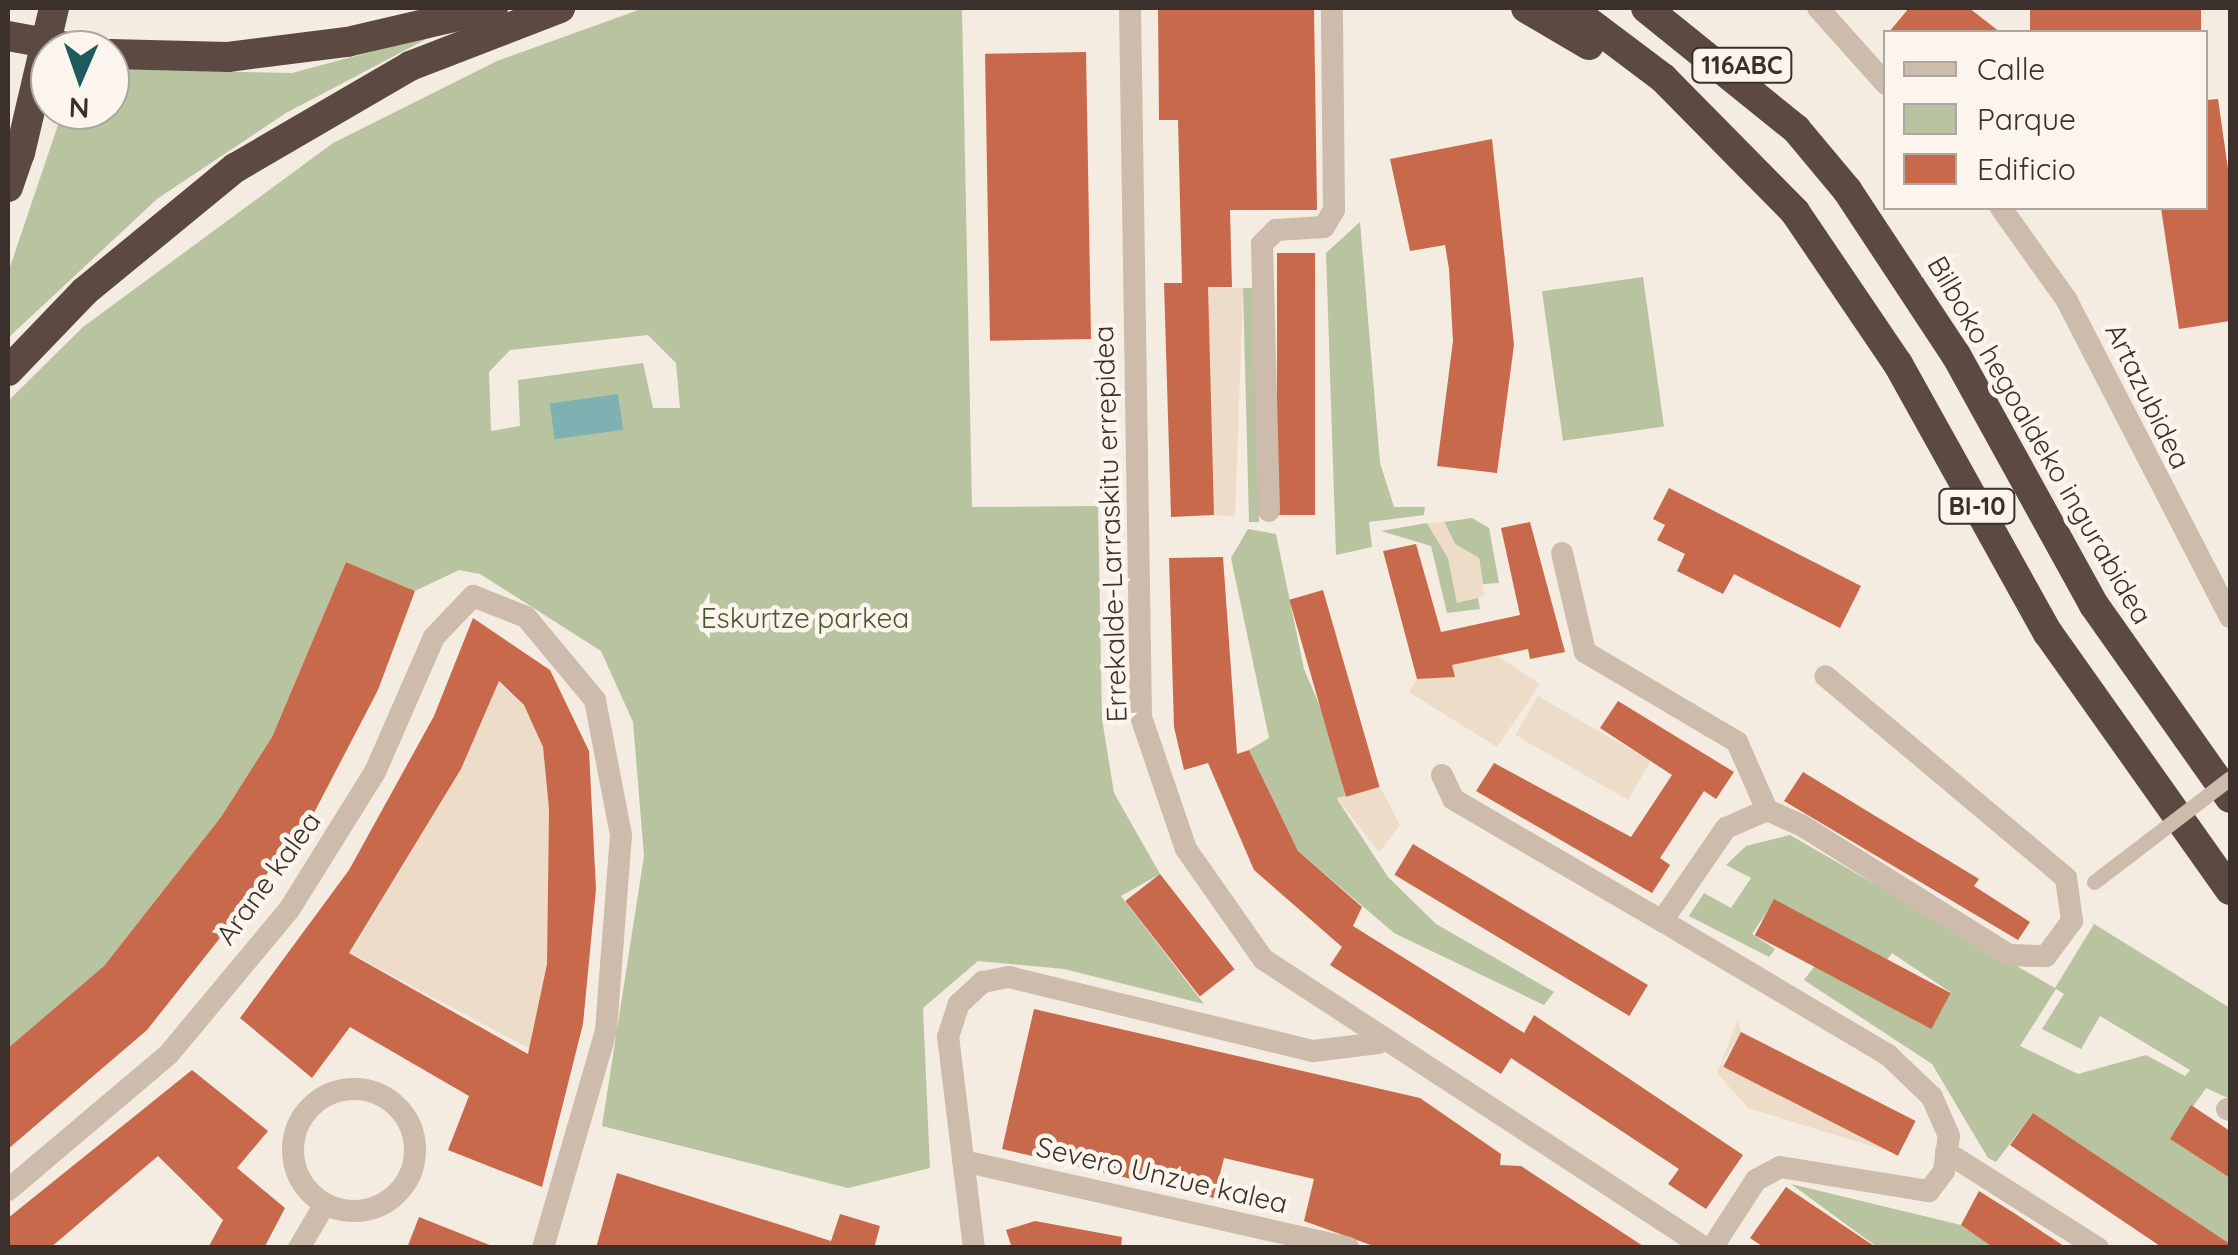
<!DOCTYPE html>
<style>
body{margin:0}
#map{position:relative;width:2238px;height:1255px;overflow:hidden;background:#f4ebe1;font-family:Quicksand,sans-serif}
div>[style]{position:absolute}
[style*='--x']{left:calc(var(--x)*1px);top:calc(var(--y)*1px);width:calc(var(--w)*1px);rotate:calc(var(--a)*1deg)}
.green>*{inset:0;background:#b8c4a0;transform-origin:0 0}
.plaza>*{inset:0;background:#ecdcc8;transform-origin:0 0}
.water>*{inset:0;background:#7fb0b2;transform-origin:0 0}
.building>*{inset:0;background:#c8694b;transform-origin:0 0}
.minor>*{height:22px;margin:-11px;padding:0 11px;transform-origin:11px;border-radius:11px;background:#cdbbac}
.minor>.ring{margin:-11px;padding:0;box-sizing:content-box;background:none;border:22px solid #cdbbac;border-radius:50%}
.motorway>*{height:30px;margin:-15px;padding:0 15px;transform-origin:15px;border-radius:15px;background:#5c4a42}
.pedestrian-bridge>*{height:15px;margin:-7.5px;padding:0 7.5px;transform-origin:7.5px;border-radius:7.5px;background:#cdbbac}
.motorway-bridge>*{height:30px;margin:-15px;padding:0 15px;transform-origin:15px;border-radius:15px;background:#5c4a42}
span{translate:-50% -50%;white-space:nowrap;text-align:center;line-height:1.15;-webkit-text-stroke:9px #fbf5ee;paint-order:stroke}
.shield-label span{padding:2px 8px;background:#fbf5ee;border:2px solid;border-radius:8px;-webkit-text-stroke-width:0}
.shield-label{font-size:25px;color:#3b302b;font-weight:700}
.street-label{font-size:28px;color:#3b302b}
.park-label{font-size:28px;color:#4a5a2e}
.frame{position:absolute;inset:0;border:10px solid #3b302b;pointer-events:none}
.legend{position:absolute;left:1883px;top:30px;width:325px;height:180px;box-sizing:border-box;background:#fbf5ee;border:2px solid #aea6a0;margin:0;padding:12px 18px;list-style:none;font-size:30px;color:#3b302b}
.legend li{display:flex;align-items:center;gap:20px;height:50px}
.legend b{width:50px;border:2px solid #aea6a0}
.north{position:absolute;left:30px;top:30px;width:100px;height:100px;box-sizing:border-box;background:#fbf5ee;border:2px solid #aea6a0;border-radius:50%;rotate:182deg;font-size:28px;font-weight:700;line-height:40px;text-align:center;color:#3b302b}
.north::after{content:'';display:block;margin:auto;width:35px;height:45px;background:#1f5a5e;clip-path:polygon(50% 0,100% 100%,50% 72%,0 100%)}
</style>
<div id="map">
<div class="green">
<div style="clip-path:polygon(evenodd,644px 8px,962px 8px,972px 507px,1098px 506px,1102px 719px,1114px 793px,1160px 874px,1121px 896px,1204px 1004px,1064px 969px,978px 961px,923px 1008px,930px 1168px,848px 1188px,602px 1126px,644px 856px,633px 722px,601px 651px,480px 574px,459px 570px,415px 591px,346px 562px,272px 737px,221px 817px,104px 966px,8px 1048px,8px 401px,83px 327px,333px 143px,497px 61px,644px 8px,648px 335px,676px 363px,680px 408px,653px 408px,643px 363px,518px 380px,520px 426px,491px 431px,489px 372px,510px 350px,648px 335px)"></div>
<div style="clip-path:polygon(434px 35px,286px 113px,157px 199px,8px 338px,8px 273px,63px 110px,110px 110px,110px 69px,292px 73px)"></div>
<div style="clip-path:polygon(1360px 222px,1380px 463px,1394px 507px,1425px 507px,1424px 515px,1369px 522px,1372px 547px,1336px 555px,1326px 253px)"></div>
<div style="left:1643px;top:277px;width:151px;height:102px;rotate:82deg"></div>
<div style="clip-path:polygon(1243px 288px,1257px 288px,1259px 522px,1249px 522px)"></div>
<div style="clip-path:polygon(1472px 518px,1489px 528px,1499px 583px,1483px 584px,1479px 558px,1455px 544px,1444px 522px)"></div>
<div style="clip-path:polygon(1427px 523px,1448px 558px,1457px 602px,1478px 598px,1480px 609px,1447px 613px,1431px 546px,1381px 531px)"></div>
<div style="clip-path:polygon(1248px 529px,1276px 534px,1304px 669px,1331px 732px,1345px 796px,1337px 799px,1388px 877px,1436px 924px,1554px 992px,1544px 1005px,1394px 933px,1298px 851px,1249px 750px,1269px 738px,1231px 558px)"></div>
<div style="clip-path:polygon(evenodd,1790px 835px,2055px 988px,2094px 924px,2230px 1008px,2230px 1099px,2206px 1088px,2170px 1139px,2230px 1178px,2230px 1244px,2033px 1113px,1996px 1162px,1988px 1158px,1932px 1064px,1804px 980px,1817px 963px,1929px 1025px,1950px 992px,1892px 953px,1886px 961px,1775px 900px,1752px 934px,1775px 949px,1769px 957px,1689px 916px,1704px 893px,1731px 908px,1751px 878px,1726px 865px,1746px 846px,1790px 835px,2056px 989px,2064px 994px,2042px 1029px,2081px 1049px,2100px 1016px,2190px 1070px,2185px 1076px,2146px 1055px,2078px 1074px,2020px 1046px,2056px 989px)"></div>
<div style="clip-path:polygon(1791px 1184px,1961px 1225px,1994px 1247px,1877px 1247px)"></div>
</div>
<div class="plaza">
<div style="left:1208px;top:287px;width:35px;height:228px;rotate:2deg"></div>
<div style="clip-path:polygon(1444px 522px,1455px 544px,1479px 558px,1484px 596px,1457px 603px,1448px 558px,1427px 523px)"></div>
<div style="clip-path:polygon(1496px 655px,1540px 684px,1497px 747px,1409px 692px,1417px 679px,1454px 677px,1452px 665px)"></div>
<div style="clip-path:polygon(496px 680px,525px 707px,543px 747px,549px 809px,547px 964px,530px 1049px,350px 953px,461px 769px)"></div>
<div style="left:1538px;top:696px;width:130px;height:45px;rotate:30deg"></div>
<div style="clip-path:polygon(1380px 787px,1400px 825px,1379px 852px,1337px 798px)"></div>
<div style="clip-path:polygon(1738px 1019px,1741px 1032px,1721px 1065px,1894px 1153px,1748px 1108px,1717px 1073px)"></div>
</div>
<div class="water">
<div style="left:618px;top:394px;width:36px;height:69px;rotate:82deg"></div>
</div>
<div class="building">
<div style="clip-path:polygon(1158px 8px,1314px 8px,1317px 210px,1230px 210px,1232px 287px,1208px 287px,1214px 515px,1171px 517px,1164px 283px,1182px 283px,1178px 120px,1159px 120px)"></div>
<div style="clip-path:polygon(1909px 8px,1969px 8px,2000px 32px,1889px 32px)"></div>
<div style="left:2030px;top:8px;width:171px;height:24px"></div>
<div style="left:1086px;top:52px;width:287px;height:101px;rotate:89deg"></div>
<div style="clip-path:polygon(2218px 99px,2230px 183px,2230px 321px,2179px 329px,2161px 208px,2206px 208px,2206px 100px)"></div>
<div style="clip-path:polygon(1492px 139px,1514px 345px,1497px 473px,1437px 466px,1453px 341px,1449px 269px,1445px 245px,1410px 251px,1390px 159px)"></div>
<div style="left:1277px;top:253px;width:38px;height:262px"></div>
<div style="clip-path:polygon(1669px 488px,1861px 586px,1840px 628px,1734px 574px,1723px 594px,1677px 571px,1685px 554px,1657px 540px,1665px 525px,1653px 519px)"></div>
<div style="clip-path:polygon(1530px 522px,1565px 652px,1530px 659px,1528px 649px,1452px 665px,1455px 677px,1417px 679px,1383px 551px,1416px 544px,1441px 632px,1520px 615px,1501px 528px)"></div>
<div style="clip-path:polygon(1223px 557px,1237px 754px,1249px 750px,1298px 851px,1362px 907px,1353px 926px,1524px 1033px,1534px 1015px,1743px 1155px,1706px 1209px,1668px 1184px,1679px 1169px,1511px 1058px,1501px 1074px,1330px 965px,1342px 947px,1254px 870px,1208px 763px,1184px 770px,1174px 727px,1169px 558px)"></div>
<div style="clip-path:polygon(346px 562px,415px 591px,378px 690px,304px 832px,147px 1030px,8px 1149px,8px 1048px,104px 966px,221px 817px,272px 737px)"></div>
<div style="left:1323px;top:590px;width:205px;height:35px;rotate:74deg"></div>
<div style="clip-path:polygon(evenodd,473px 618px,550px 670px,589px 751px,596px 889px,583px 1024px,542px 1187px,448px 1150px,469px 1096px,350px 1027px,312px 1078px,240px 1018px,349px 870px,434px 716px,473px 618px,499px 681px,524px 705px,543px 747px,549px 809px,547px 964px,528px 1054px,349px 953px,461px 769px,499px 681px)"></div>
<div style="clip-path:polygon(1618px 701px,1734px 772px,1716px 799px,1704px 791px,1660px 858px,1670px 865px,1652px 893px,1476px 791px,1494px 763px,1631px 837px,1672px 775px,1600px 728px)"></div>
<div style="clip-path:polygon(1803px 772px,1979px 879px,1974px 886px,2030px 922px,2018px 940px,1784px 801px)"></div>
<div style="left:1413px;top:844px;width:274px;height:36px;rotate:31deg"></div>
<div style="left:1160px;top:874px;width:121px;height:44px;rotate:52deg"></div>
<div style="left:1774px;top:899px;width:200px;height:41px;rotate:28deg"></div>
<div style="clip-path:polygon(1034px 1009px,1420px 1098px,1501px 1154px,1500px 1165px,1521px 1166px,1646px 1248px,1379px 1248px,1304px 1221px,1314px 1179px,1224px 1158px,1214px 1198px,1002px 1149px)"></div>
<div style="left:1741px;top:1032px;width:196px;height:39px;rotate:27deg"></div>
<div style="clip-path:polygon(192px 1070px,268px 1131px,237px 1168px,285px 1208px,264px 1248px,208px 1248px,223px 1220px,158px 1156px,50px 1248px,8px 1248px,8px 1218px)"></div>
<div style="clip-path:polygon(2191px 1105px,2230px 1131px,2230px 1178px,2170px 1139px)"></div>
<div style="clip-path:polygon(2033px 1113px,2230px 1244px,2230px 1248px,2163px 1248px,2010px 1145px)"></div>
<div style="clip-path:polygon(617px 1173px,831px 1241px,840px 1214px,880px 1226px,874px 1248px,596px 1248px)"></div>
<div style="clip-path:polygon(1786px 1187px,1877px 1248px,1765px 1248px,1750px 1238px)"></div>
<div style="clip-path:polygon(1979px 1191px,2014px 1213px,2067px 1248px,1994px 1248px,1961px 1225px)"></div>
<div style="clip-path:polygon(419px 1217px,492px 1246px,492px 1248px,407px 1248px)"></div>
<div style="clip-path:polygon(1035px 1221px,1122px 1237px,1121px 1248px,1012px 1248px,1006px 1230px)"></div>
</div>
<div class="minor">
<div style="--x:1130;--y:8;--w:709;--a:89.11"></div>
<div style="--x:1141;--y:717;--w:139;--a:71.2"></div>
<div style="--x:1186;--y:849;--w:134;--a:55"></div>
<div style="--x:1263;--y:959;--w:528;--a:33.18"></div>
<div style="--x:1818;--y:8;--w:102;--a:48.2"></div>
<div style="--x:2001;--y:208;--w:112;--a:54.5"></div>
<div style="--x:2066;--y:299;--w:358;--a:62.7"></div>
<div style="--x:1269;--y:511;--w:267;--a:-91.5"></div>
<div style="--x:1262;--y:244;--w:20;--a:-45"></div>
<div style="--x:1276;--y:230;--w:48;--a:-3.6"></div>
<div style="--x:1324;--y:227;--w:20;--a:-60"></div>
<div style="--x:1334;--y:210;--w:202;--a:-90.6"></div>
<div style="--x:1562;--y:553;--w:102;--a:76.9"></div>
<div style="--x:1585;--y:652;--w:177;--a:30.6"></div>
<div style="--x:1737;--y:742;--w:74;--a:66.2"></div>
<div style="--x:1442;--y:775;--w:26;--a:65"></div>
<div style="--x:1453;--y:799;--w:242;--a:30.3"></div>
<div class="ring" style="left:293px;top:1089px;width:100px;height:100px"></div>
<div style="--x:2227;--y:1109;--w:3;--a:18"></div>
<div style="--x:1946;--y:1152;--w:180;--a:32.3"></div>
<div style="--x:963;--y:1161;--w:395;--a:12.7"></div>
<div style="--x:8;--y:1190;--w:209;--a:-40.2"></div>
<div style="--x:168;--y:1055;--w:189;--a:-50.2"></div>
<div style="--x:289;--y:910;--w:163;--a:-58.1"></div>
<div style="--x:375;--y:772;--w:147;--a:-66.4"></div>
<div style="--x:434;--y:637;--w:57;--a:-46.4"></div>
<div style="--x:473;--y:596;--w:57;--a:21.6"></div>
<div style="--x:526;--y:617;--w:108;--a:50.3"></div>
<div style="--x:595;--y:700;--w:137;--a:79.1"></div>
<div style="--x:621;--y:835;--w:197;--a:94.4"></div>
<div style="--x:606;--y:1031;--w:226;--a:106.2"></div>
<div style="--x:299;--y:1248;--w:51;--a:-59.4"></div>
<div style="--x:974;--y:1248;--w:213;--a:-97"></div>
<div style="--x:948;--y:1037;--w:35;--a:-72"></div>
<div style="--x:959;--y:1004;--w:33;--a:-43"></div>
<div style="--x:983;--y:982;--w:26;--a:-11"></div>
<div style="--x:1009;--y:977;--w:313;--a:13.7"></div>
<div style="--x:1313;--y:1051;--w:66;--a:-6.9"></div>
<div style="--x:1712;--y:1248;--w:81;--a:-57.1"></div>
<div style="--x:1756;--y:1180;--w:27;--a:-28"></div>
<div style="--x:1780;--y:1167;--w:151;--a:9.2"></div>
<div style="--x:1929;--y:1191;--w:25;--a:-53"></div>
<div style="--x:1944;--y:1171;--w:35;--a:-82"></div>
<div style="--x:1949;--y:1136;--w:43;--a:-113.6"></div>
<div style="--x:1932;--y:1097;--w:61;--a:-136.3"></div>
<div style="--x:1888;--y:1055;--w:263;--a:-149.3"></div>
<div style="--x:1662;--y:921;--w:113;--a:-55.5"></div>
<div style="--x:1726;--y:828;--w:45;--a:-23.7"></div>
<div style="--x:1767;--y:810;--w:37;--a:24"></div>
<div style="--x:1801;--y:825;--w:245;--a:32"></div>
<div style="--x:2009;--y:955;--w:37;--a:2"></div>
<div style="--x:2046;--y:956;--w:44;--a:-53.4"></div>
<div style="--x:2072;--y:921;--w:43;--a:-97.9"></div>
<div style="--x:2066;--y:878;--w:314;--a:-140"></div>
</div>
<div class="motorway">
<div style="--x:1526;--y:8;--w:73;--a:30.4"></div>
<div style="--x:1570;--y:8;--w:116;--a:37"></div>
<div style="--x:1663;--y:78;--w:188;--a:45.4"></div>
<div style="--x:1795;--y:212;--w:184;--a:55.9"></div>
<div style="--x:1898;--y:364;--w:308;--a:60.9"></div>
<div style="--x:2048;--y:633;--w:315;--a:54.7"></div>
<div style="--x:1646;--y:8;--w:193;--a:38.9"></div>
<div style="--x:1796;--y:129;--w:80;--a:50.1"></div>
<div style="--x:1847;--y:190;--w:198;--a:56.6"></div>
<div style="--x:1956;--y:355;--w:286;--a:61.1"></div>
<div style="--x:2094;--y:605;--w:236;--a:54.8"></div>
<div style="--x:8;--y:36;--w:77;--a:10.4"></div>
<div style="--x:110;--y:54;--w:118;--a:1.5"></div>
<div style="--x:228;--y:57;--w:120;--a:-7.2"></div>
<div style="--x:347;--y:42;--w:150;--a:-13.1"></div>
<div style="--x:8;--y:187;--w:36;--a:-71"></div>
<div style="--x:8;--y:371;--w:111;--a:-46.1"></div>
<div style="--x:85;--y:291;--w:194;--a:-39.4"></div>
<div style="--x:235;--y:168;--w:203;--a:-30.2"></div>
<div style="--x:410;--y:66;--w:161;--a:-21.1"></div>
</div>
<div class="pedestrian-bridge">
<div style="--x:2094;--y:882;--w:171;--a:-37.4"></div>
</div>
<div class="motorway-bridge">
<div style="--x:20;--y:153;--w:149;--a:-76.8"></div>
</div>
<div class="shield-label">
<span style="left:1742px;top:65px">116ABC</span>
<span style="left:1977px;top:506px">BI-10</span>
</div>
<div class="street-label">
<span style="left:2148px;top:396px;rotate:64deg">Artazubidea</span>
<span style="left:2040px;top:440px;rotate:60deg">Bilboko hegoaldeko ingurabidea</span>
<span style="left:1110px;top:524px;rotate:-92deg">Errekalde-Larraskitu errepidea</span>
<span style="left:268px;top:878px;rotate:-54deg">Arane kalea</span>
<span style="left:1162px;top:1175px;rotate:13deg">Severo Unzue kalea</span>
</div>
<div class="park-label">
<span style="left:805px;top:618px">Eskurtze parkea</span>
</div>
<div class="frame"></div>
<ul class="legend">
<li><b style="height:12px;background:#cdbbac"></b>Calle</li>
<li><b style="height:28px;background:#b8c4a0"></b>Parque</li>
<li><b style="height:28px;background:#c8694b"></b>Edificio</li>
</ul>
<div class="north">N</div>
</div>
